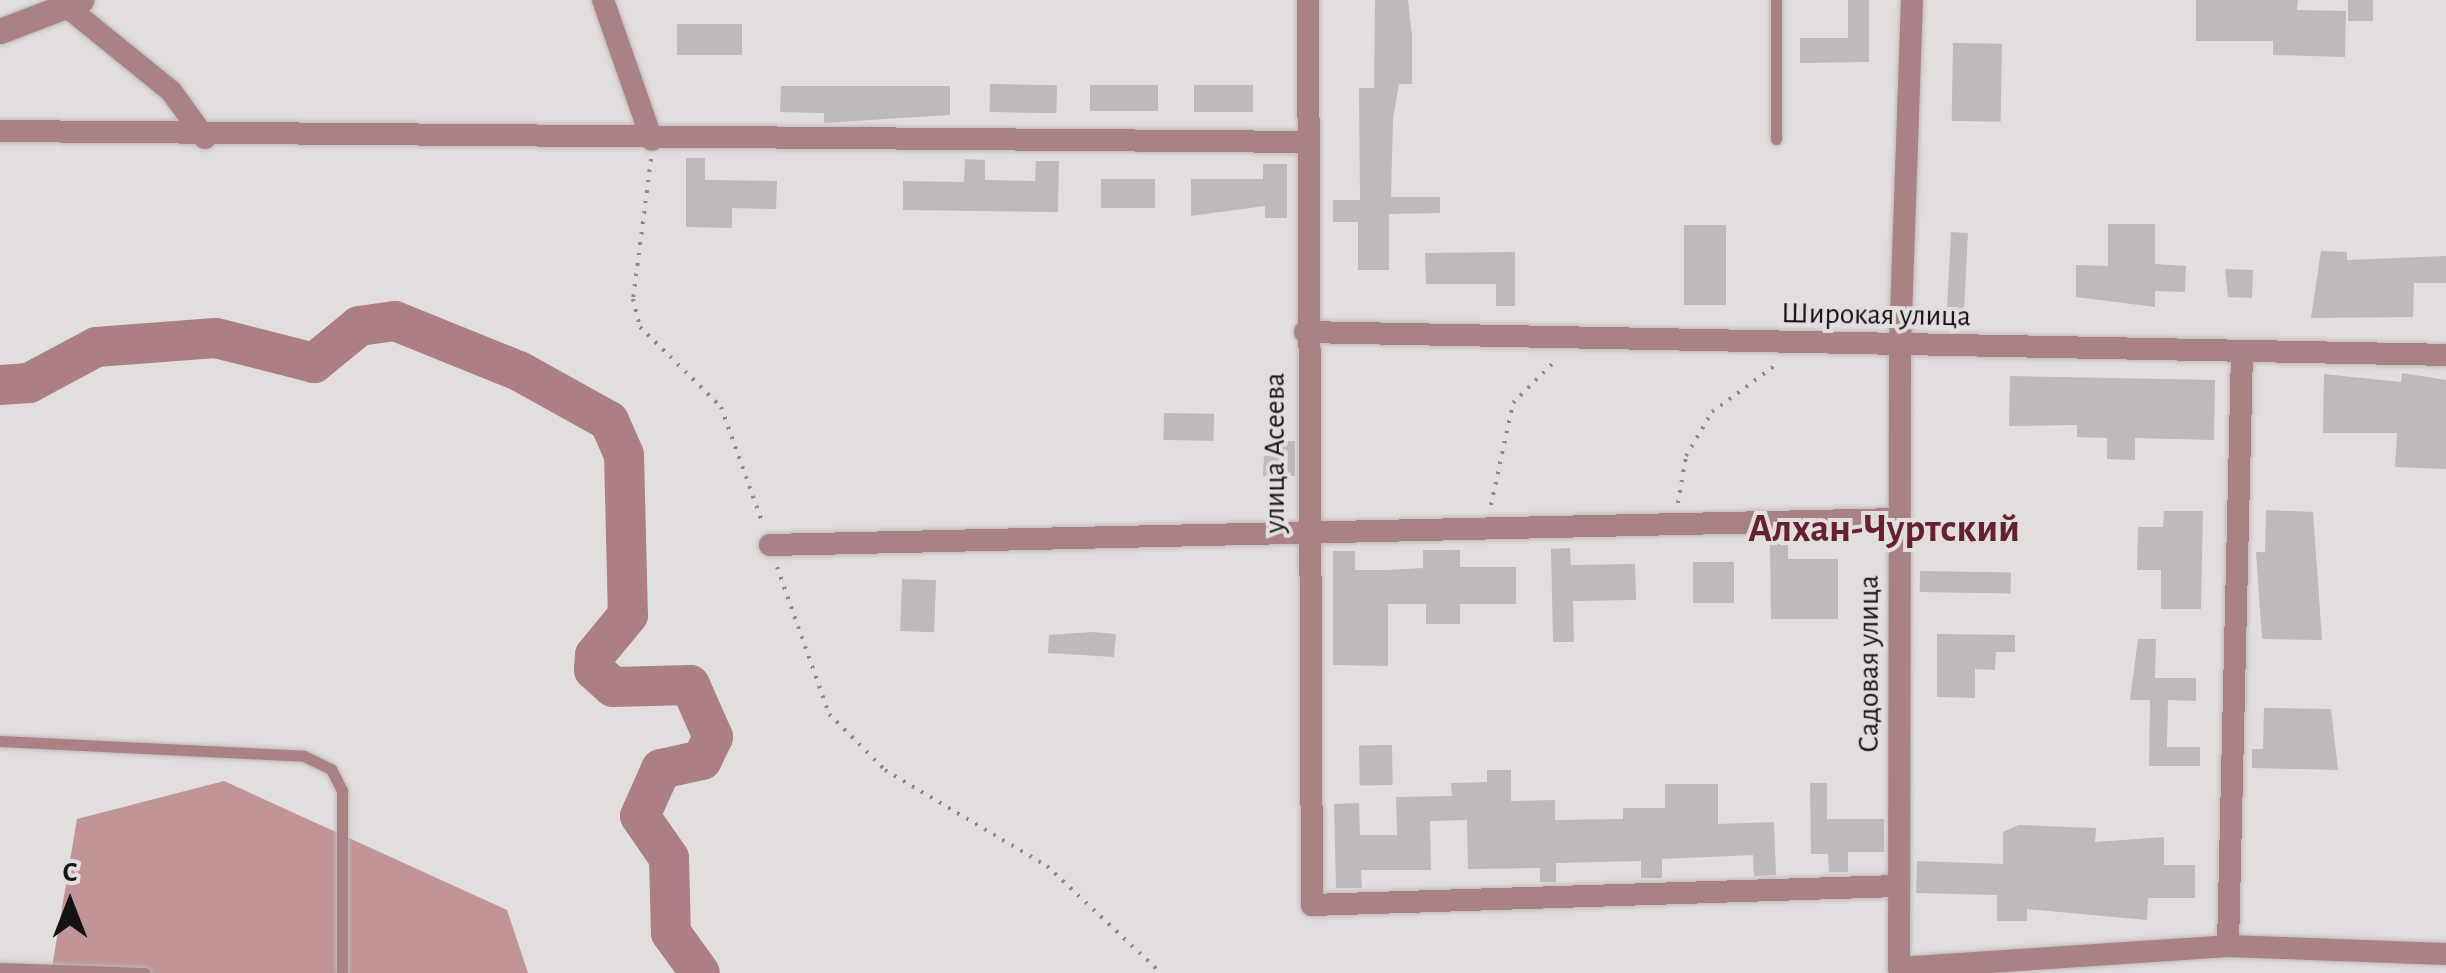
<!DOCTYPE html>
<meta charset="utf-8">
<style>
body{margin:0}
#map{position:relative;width:2446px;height:973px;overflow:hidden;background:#e3dede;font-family:"Alegreya Sans",sans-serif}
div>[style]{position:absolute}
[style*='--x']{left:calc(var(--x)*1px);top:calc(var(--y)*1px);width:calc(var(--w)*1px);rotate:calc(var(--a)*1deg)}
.forest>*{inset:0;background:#c19498}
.river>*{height:40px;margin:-20px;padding:0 20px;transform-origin:20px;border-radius:20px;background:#ab7f83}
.building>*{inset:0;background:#bfbaba;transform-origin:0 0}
.path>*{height:4px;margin-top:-2px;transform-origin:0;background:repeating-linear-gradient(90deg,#8e8a8a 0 2.5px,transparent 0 10.5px)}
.roads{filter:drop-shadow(0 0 2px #beb9ba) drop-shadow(0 0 2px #beb9ba)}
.service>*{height:11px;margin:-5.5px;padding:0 5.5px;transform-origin:5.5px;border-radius:5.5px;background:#aa8185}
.minor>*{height:22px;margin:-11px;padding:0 11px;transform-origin:11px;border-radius:11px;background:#aa8185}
.tertiary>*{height:25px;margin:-12.5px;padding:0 12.5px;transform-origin:12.5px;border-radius:12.5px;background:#aa8185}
span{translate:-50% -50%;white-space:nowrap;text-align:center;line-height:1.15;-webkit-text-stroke:8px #e3dede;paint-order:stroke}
.street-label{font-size:30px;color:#151314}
.district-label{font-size:40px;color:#66212e;font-weight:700}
.north{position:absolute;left:20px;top:853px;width:100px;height:100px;-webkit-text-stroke:8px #e3dede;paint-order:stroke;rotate:0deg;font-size:28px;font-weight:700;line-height:40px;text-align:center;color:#151314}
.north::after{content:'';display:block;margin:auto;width:35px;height:45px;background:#151314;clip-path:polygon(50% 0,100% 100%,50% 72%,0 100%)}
</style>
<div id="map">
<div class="forest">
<div style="clip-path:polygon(224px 781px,507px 910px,528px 973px,51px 973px,77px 819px)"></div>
</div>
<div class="river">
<div style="--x:0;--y:385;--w:29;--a:-4"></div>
<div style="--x:29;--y:383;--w:76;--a:-28.2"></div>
<div style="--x:96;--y:347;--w:120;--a:-4.3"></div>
<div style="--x:216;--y:338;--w:101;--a:14.3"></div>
<div style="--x:314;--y:363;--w:58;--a:-39.4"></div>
<div style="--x:359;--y:326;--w:36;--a:-8"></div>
<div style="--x:395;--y:321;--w:134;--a:22"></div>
<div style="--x:519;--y:371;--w:103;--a:29.1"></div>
<div style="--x:609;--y:421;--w:37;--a:66"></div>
<div style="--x:624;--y:455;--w:160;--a:88.6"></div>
<div style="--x:628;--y:615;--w:52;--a:129.5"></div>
<div style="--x:595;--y:655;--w:15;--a:94"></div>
<div style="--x:594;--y:670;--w:25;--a:42"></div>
<div style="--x:613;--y:687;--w:77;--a:-1.5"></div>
<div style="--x:690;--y:685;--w:57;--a:66.1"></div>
<div style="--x:713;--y:737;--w:25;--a:116"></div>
<div style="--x:702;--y:760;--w:42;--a:167.6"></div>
<div style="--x:661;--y:769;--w:51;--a:114.1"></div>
<div style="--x:640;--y:816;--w:51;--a:55.4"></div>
<div style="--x:669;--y:858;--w:75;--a:88.5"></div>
<div style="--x:671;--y:933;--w:49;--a:54.1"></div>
</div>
<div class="building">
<div style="clip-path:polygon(1375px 0,1408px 0,1412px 36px,1412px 84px,1399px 84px,1393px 119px,1391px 197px,1440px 197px,1440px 213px,1389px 214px,1389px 270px,1358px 270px,1358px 222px,1333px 222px,1333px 200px,1360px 200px,1359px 88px,1374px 88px)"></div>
<div style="clip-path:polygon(1848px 0,1869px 0,1869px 62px,1800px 63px,1800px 38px,1848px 38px)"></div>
<div style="clip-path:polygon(2196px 0,2298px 0,2297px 10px,2346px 11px,2345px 57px,2273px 55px,2273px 41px,2196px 41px)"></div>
<div style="left:2348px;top:0;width:25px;height:21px"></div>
<div style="left:742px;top:24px;width:31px;height:65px;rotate:90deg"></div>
<div style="left:1953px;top:43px;width:49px;height:78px;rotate:1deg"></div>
<div style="left:990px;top:84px;width:67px;height:28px;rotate:1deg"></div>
<div style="left:1158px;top:85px;width:26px;height:68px;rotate:90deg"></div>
<div style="left:1194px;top:85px;width:59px;height:27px"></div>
<div style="clip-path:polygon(781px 86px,950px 86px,950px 115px,824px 123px,824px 113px,780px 112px)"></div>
<div style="clip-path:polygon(686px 158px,705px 158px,705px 180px,777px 181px,776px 209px,732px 208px,732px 228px,686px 227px)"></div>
<div style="clip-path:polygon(965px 159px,985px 160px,985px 180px,1035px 181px,1036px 161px,1059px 161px,1058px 212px,903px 210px,903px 181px,964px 182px)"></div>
<div style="clip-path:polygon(1263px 164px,1287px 164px,1287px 218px,1265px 218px,1265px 206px,1191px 216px,1191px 179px,1263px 179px)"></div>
<div style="left:1101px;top:179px;width:54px;height:29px"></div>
<div style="clip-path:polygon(2108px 224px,2155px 224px,2155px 264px,2186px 266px,2185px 292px,2155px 291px,2155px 307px,2076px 297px,2076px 265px,2108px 266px)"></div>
<div style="left:1684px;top:225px;width:42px;height:80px"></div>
<div style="left:1951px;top:232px;width:17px;height:79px;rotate:3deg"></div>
<div style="clip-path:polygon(2321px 251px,2347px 252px,2347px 260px,2446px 256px,2446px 283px,2414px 283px,2413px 317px,2311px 318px)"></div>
<div style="clip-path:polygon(1515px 252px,1515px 306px,1496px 306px,1496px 284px,1426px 284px,1425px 253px)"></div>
<div style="clip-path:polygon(2225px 269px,2253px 270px,2252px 298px,2228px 297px)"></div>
<div style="clip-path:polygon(2402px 373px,2446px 380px,2446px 469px,2395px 467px,2397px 433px,2323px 433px,2324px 374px,2401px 382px)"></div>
<div style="clip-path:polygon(2010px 376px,2215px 380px,2214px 440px,2135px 438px,2135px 460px,2107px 459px,2107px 438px,2077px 437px,2077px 425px,2009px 426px)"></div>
<div style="left:1164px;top:413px;width:50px;height:27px;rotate:1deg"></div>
<div style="clip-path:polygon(1282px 441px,1295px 441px,1295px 476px,1263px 476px,1264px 456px,1282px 456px)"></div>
<div style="clip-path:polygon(2266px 510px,2313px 512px,2322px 640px,2262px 639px,2256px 552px,2265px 552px)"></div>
<div style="clip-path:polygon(2164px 511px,2203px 511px,2201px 609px,2161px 609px,2161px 570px,2137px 570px,2138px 527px,2163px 527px)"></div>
<div style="clip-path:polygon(1770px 544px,1788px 544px,1788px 559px,1838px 559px,1838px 619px,1771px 619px)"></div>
<div style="clip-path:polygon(1570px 548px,1571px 565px,1635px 564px,1636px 600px,1573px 601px,1574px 642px,1553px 642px,1551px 549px)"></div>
<div style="clip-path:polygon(1423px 550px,1460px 550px,1460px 567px,1516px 567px,1516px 604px,1460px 604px,1460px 624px,1426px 624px,1426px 604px,1388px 604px,1388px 666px,1333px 665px,1333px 551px,1355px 551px,1355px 570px,1387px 570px,1423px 568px)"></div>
<div style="left:1693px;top:562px;width:41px;height:41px"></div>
<div style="left:1920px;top:571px;width:91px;height:21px;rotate:1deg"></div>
<div style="left:902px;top:579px;width:34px;height:52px;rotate:2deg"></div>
<div style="clip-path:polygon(1093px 632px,1116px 634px,1114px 657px,1048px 653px,1049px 635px)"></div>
<div style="clip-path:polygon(1937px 634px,2015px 635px,2015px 652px,1996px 652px,1995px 670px,1975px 669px,1975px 698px,1937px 697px)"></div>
<div style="clip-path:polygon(2138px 639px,2156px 639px,2155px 678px,2196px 678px,2196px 701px,2168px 700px,2167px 747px,2200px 747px,2200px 766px,2149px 766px,2150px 700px,2130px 700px)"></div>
<div style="clip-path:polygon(2264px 708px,2331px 709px,2338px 770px,2252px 768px,2252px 749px,2263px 749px)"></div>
<div style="left:1392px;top:745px;width:40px;height:33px;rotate:89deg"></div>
<div style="clip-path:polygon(1487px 770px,1511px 770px,1511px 801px,1555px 800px,1555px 820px,1623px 819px,1623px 808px,1665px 808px,1665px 784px,1718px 784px,1718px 824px,1774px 822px,1776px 875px,1754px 876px,1753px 855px,1662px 859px,1662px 878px,1641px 878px,1641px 861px,1556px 863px,1556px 882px,1540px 882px,1540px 868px,1468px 869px,1467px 820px,1430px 821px,1431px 870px,1361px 870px,1362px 888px,1336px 888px,1334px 804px,1359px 803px,1360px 835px,1397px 835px,1396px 797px,1452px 796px,1451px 783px,1487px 782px)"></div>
<div style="clip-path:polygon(1810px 783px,1827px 783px,1827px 819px,1884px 819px,1884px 852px,1848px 852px,1848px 872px,1829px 872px,1828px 854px,1811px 854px)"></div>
<div style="clip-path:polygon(2019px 825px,2096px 828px,2095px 842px,2164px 837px,2164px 865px,2195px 865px,2195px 898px,2148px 898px,2147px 920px,2027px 909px,2027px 921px,1997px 921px,1997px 895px,1916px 893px,1917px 861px,2003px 864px,2003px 832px)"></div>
</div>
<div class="path">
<div style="--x:651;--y:159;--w:141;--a:97.3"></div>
<div style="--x:633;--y:299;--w:29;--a:76"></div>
<div style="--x:640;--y:327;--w:114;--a:44.6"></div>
<div style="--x:721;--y:407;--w:124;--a:70.3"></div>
<div style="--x:1678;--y:503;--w:48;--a:-80.3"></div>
<div style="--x:1686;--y:456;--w:51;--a:-59.4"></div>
<div style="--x:1712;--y:412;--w:81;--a:-36.4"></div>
<div style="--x:1491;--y:505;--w:104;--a:-77.8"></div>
<div style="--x:1513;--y:403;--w:61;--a:-45"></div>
<div style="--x:777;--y:567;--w:156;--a:70.5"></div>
<div style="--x:829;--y:714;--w:79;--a:45"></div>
<div style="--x:885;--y:770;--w:188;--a:30.7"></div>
<div style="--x:1047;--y:866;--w:156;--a:43.2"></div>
</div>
<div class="roads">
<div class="service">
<div style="--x:1776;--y:0;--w:139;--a:90"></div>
<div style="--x:0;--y:741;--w:304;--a:2.8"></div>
<div style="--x:304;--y:756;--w:30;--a:26"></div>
<div style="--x:331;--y:769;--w:25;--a:63"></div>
<div style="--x:342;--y:791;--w:182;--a:90"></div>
<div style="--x:0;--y:968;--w:145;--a:2"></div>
</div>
<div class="minor">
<div style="--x:603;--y:0;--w:148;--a:70.7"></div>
<div style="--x:1308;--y:0;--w:905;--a:89.75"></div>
<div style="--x:1312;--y:905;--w:586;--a:-1.86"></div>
<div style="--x:1912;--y:0;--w:346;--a:92"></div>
<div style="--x:1900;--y:346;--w:622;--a:90.09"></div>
<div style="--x:1899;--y:968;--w:330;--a:-3.8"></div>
<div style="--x:2228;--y:946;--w:218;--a:2.1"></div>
<div style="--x:66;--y:6;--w:135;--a:39"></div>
<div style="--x:171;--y:91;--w:58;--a:54.1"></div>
<div style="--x:0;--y:131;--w:1306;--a:0.48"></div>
<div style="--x:1305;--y:332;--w:1141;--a:1.15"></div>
<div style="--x:770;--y:545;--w:1129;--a:-1.32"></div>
<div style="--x:2228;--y:946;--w:593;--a:-88.65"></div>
</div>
<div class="tertiary">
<div style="--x:0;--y:31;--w:87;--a:-20.9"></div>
</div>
</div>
<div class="street-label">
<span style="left:1876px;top:315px;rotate:1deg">Широкая улица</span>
<span style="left:1275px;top:453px;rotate:-90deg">улица Асеева</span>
<span style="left:1869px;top:664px;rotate:-90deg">Садовая улица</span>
</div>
<div class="district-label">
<span style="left:1884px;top:529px">Алхан-Чуртский</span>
</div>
<div class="north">С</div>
</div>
